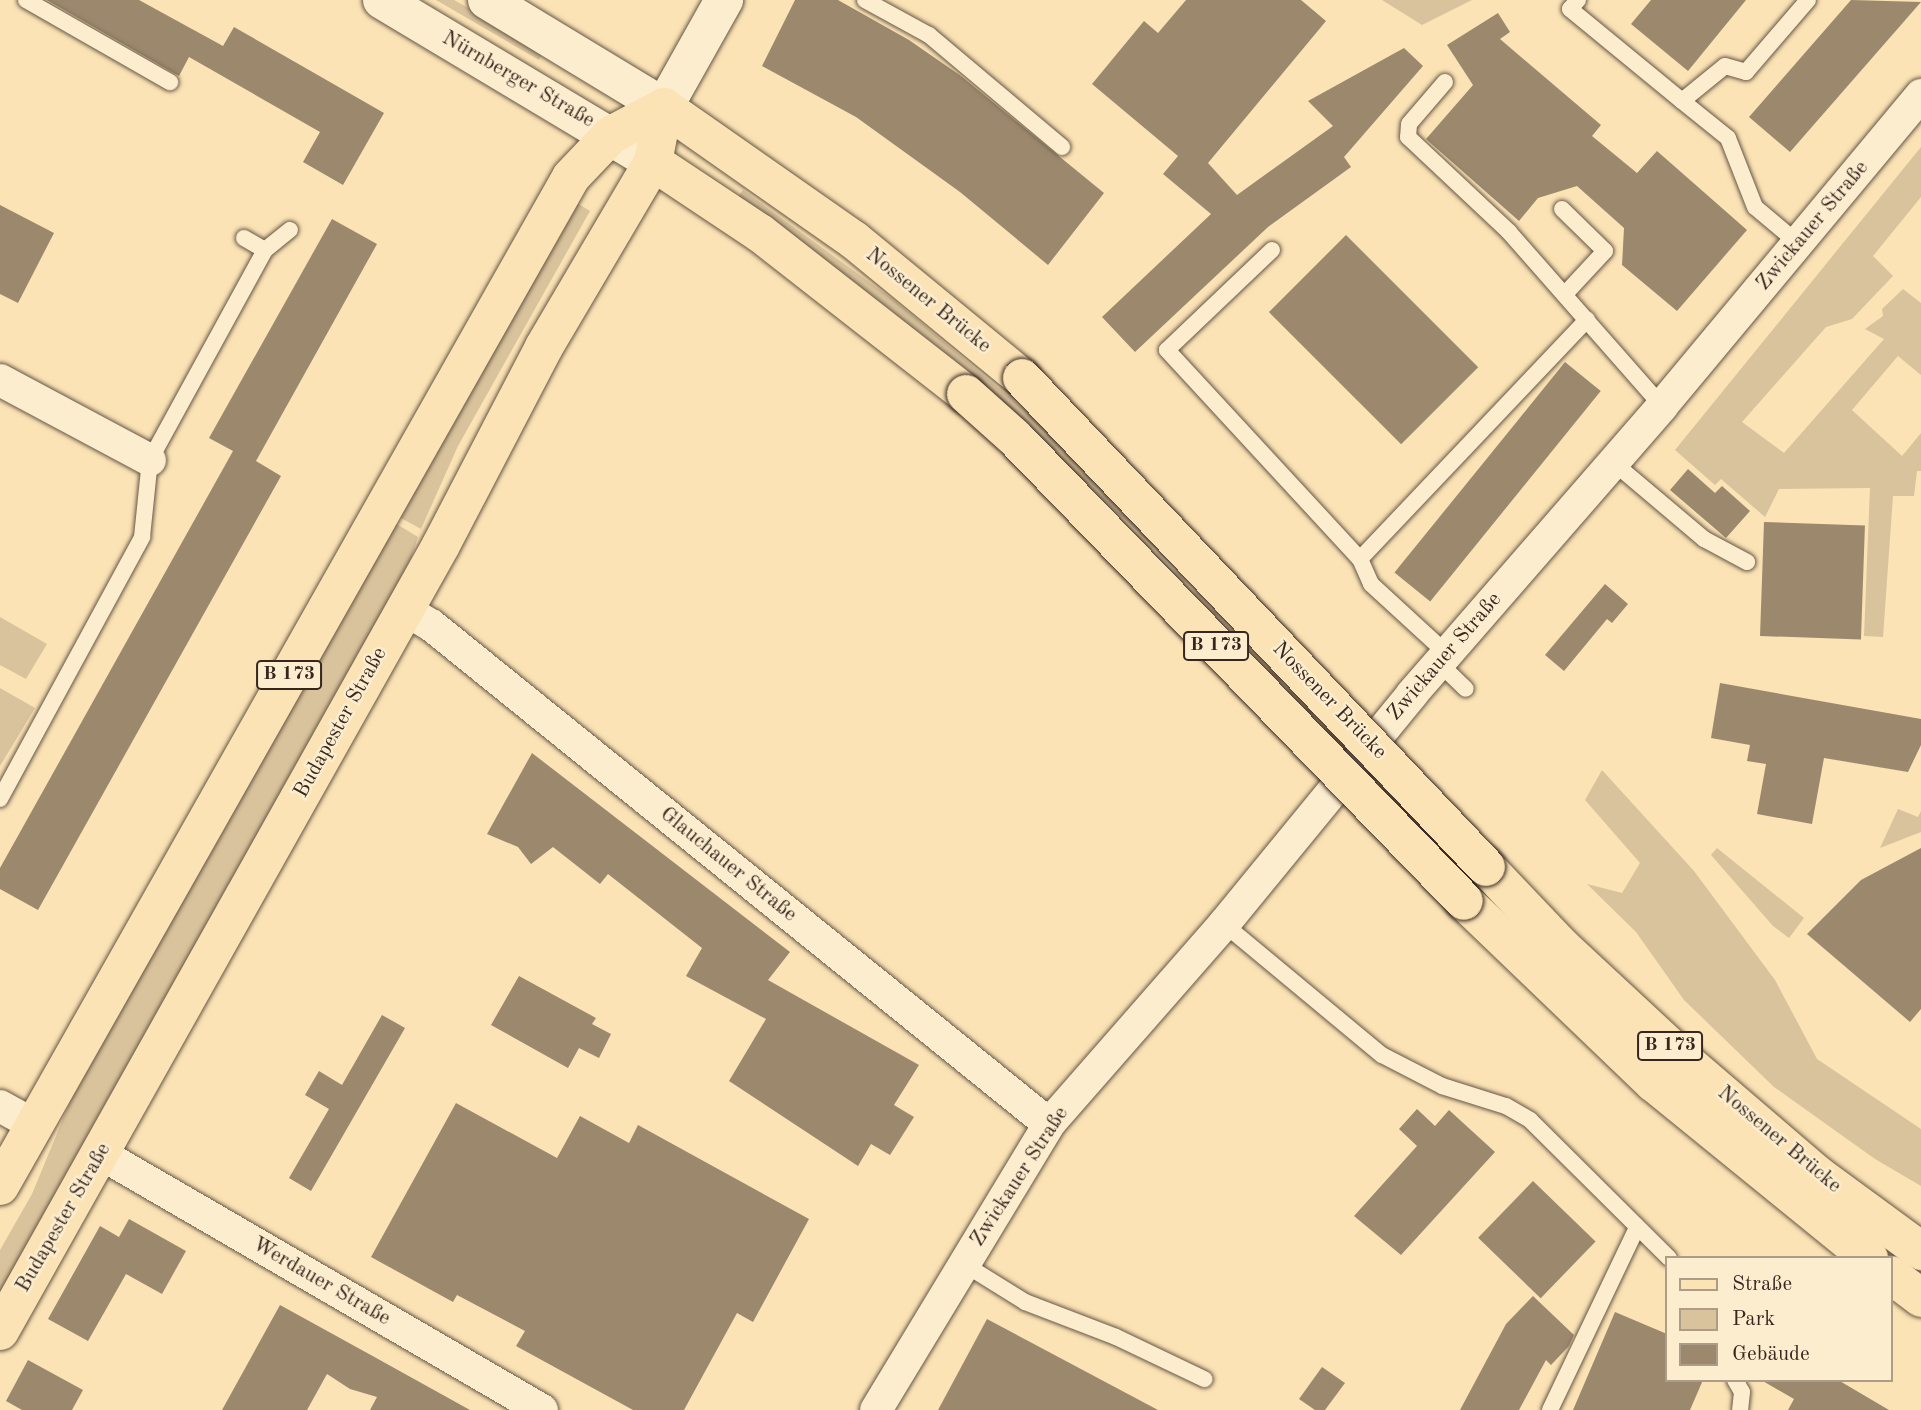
<!DOCTYPE html>
<meta charset="utf-8">
<style>
body{margin:0}
#map{position:relative;width:1921px;height:1410px;overflow:hidden;background:#fbe3b5;font-family:"Old Standard TT",serif}
div>[style]{position:absolute}
[style*='--x']{left:calc(var(--x)*1px);top:calc(var(--y)*1px);width:calc(var(--w)*1px);rotate:calc(var(--a)*1deg)}
.green>*{inset:0;background:#d9c39c}
.building>*{inset:0;background:#9c886d;transform-origin:0 0}
.roads{filter:drop-shadow(0 0 2px #665545) drop-shadow(0 0 2px #665545)}
.service>*{height:16px;margin:-8px;padding:0 8px;transform-origin:8px;border-radius:8px;background:#fcedcf}
.minor>*{height:32px;margin:-16px;padding:0 16px;transform-origin:16px;border-radius:16px;background:#fcedcf}
.tertiary>*{height:38px;margin:-19px;padding:0 19px;transform-origin:19px;border-radius:19px;background:#fcedcf}
.secondary>*{height:38px;margin:-19px;padding:0 19px;transform-origin:19px;border-radius:19px;background:#fcedcf}
.primary>*{height:38px;margin:-19px;padding:0 19px;transform-origin:19px;border-radius:19px;background:#fbe3b5}
.bridges{filter:drop-shadow(0 0 2px #352620) drop-shadow(0 0 2px #352620)}
.primary-bridge>*{height:38px;margin:-19px;padding:0 19px;transform-origin:19px;border-radius:19px;background:#fbe3b5}
span{translate:-50% -50%;white-space:nowrap;text-align:center;line-height:1.15;-webkit-text-stroke:5px #fcedcf;paint-order:stroke}
.shield-label span{padding:2px 5px;background:#fcedcf;border:2px solid;border-radius:5px;-webkit-text-stroke-width:0}
.shield-label{font-size:19px;color:#352620;font-weight:700}
.street-label{font-size:21px;color:#352620}
.legend{position:absolute;left:1665px;top:1256px;width:228px;height:126px;box-sizing:border-box;background:#fcedcf;border:2px solid #ac9d89;margin:0;padding:9px 12px;list-style:none;font-size:21px;color:#352620}
.legend li{display:flex;align-items:center;gap:14px;height:35px}
.legend b{width:35px;border:2px solid #ac9d89}
</style>
<div id="map">
<div class="green">
<div style="clip-path:polygon(436px 0,454px 0,545px 50px,539px 60px)"></div>
<div style="clip-path:polygon(1382px 0,1472px 0,1422px 25px)"></div>
<div style="clip-path:polygon(1921px 147px,1921px 197px,1873px 256px,1893px 276px,1852px 319px,1826px 327px,1742px 422px,1784px 453px,1884px 339px,1865px 329px,1883px 316px,1882px 309px,1903px 289px,1921px 303px,1921px 375px,1898px 356px,1852px 410px,1902px 456px,1921px 433px,1921px 471px,1917px 471px,1914px 496px,1893px 496px,1883px 637px,1864px 636px,1870px 488px,1779px 489px,1765px 517px,1721px 479px,1715px 485px,1675px 450px)"></div>
<div style="clip-path:polygon(743px 190px,895px 301px,1045px 427px,1190px 581px,989px 392px,888px 308px,737px 198px)"></div>
<div style="clip-path:polygon(577px 203px,590px 211px,458px 446px,421px 529px,399px 517px)"></div>
<div style="clip-path:polygon(395px 523px,418px 537px,400px 591px,0 1298px,0 1250px,32px 1194px,77px 1085px,306px 682px,313px 686px,317px 682px,309px 677px)"></div>
<div style="clip-path:polygon(0 617px,47px 644px,26px 679px,0 665px)"></div>
<div style="clip-path:polygon(0 688px,35px 708px,0 766px)"></div>
<div style="clip-path:polygon(1602px 770px,1694px 871px,1775px 980px,1817px 1059px,1921px 1129px,1921px 1186px,1875px 1159px,1774px 1087px,1684px 1000px,1636px 932px,1587px 884px,1622px 893px,1640px 863px,1585px 800px)"></div>
<div style="clip-path:polygon(1898px 809px,1918px 817px,1921px 811px,1921px 832px,1880px 848px)"></div>
<div style="clip-path:polygon(1717px 848px,1804px 918px,1789px 938px,1773px 926px,1711px 855px)"></div>
</div>
<div class="building">
<div style="clip-path:polygon(47px 0,139px 0,223px 46px,234px 27px,384px 113px,343px 185px,303px 162px,320px 132px,189px 57px,179px 76px)"></div>
<div style="clip-path:polygon(795px 0,838px 0,909px 40px,961px 76px,1104px 193px,1048px 265px,960px 192px,856px 117px,762px 66px)"></div>
<div style="clip-path:polygon(1186px 0,1301px 0,1326px 21px,1208px 163px,1237px 195px,1333px 126px,1308px 101px,1404px 48px,1423px 66px,1344px 157px,1351px 167px,1268px 227px,1135px 352px,1102px 317px,1211px 214px,1163px 174px,1178px 156px,1092px 84px,1144px 21px,1158px 33px)"></div>
<div style="clip-path:polygon(1651px 0,1746px 0,1688px 71px,1631px 24px)"></div>
<div style="clip-path:polygon(1851px 0,1921px 2px,1790px 152px,1749px 117px)"></div>
<div style="clip-path:polygon(1498px 13px,1510px 32px,1500px 39px,1601px 125px,1592px 136px,1637px 173px,1657px 151px,1747px 230px,1677px 311px,1622px 265px,1624px 228px,1577px 186px,1538px 198px,1519px 221px,1426px 139px,1473px 85px,1447px 45px)"></div>
<div style="clip-path:polygon(0 205px,54px 233px,18px 303px,0 294px)"></div>
<div style="clip-path:polygon(332px 219px,377px 244px,256px 461px,281px 476px,38px 910px,0 889px,0 868px,233px 451px,209px 438px)"></div>
<div style="left:1346px;top:235px;width:187px;height:109px;rotate:45deg"></div>
<div style="left:1565px;top:362px;width:46px;height:271px;rotate:39deg"></div>
<div style="clip-path:polygon(1688px 469px,1715px 493px,1722px 486px,1750px 511px,1726px 538px,1670px 490px)"></div>
<div style="left:1764px;top:522px;width:101px;height:114px;rotate:2deg"></div>
<div style="clip-path:polygon(1605px 584px,1628px 604px,1612px 623px,1607px 619px,1564px 671px,1545px 655px)"></div>
<div style="clip-path:polygon(1720px 683px,1921px 719px,1921px 745px,1908px 772px,1824px 758px,1812px 824px,1757px 814px,1766px 764px,1747px 761px,1750px 745px,1711px 738px)"></div>
<div style="clip-path:polygon(532px 753px,790px 952px,768px 980px,919px 1065px,894px 1105px,914px 1117px,890px 1155px,871px 1144px,858px 1166px,729px 1081px,766px 1019px,686px 976px,702px 948px,608px 874px,600px 884px,553px 847px,531px 864px,518px 847px,487px 834px)"></div>
<div style="clip-path:polygon(1921px 848px,1921px 1009px,1910px 1022px,1807px 934px,1861px 880px)"></div>
<div style="clip-path:polygon(519px 976px,596px 1018px,592px 1024px,611px 1034px,599px 1058px,579px 1048px,568px 1068px,491px 1025px)"></div>
<div style="clip-path:polygon(382px 1015px,405px 1028px,311px 1191px,289px 1178px,329px 1109px,305px 1095px,319px 1071px,342px 1085px)"></div>
<div style="clip-path:polygon(456px 1103px,557px 1158px,580px 1116px,629px 1143px,638px 1125px,809px 1219px,753px 1322px,737px 1313px,684px 1410px,633px 1410px,516px 1346px,525px 1331px,457px 1295px,453px 1302px,371px 1257px)"></div>
<div style="clip-path:polygon(1417px 1109px,1435px 1126px,1449px 1110px,1495px 1152px,1401px 1255px,1354px 1216px,1417px 1146px,1399px 1129px)"></div>
<div style="left:1533px;top:1181px;width:87px;height:79px;rotate:44deg"></div>
<div style="clip-path:polygon(129px 1219px,186px 1251px,162px 1294px,126px 1274px,88px 1341px,48px 1319px,100px 1226px,119px 1237px)"></div>
<div style="clip-path:polygon(1533px 1296px,1574px 1335px,1569px 1346px,1551px 1365px,1546px 1360px,1519px 1410px,1460px 1410px,1506px 1324px)"></div>
<div style="clip-path:polygon(280px 1305px,369px 1354px,470px 1410px,370px 1410px,377px 1397px,350px 1389px,327px 1374px,307px 1410px,222px 1410px)"></div>
<div style="clip-path:polygon(1615px 1312px,1667px 1334px,1667px 1380px,1703px 1380px,1690px 1410px,1573px 1410px)"></div>
<div style="clip-path:polygon(987px 1319px,1158px 1410px,938px 1410px)"></div>
<div style="clip-path:polygon(28px 1360px,83px 1390px,72px 1410px,22px 1410px,6px 1401px)"></div>
<div style="clip-path:polygon(1322px 1367px,1345px 1383px,1325px 1410px,1315px 1410px,1299px 1399px)"></div>
<div style="clip-path:polygon(1761px 1380px,1838px 1380px,1889px 1410px,1788px 1410px,1794px 1399px)"></div>
</div>
<div class="roads">
<div class="service">
<div style="--x:26;--y:0;--w:166;--a:29.7"></div>
<div style="--x:865;--y:0;--w:73;--a:28.7"></div>
<div style="--x:929;--y:35;--w:174;--a:40.1"></div>
<div style="--x:1578;--y:0;--w:12;--a:132"></div>
<div style="--x:1570;--y:9;--w:145;--a:39.4"></div>
<div style="--x:1445;--y:82;--w:55;--a:130.6"></div>
<div style="--x:1409;--y:124;--w:13;--a:94"></div>
<div style="--x:1408;--y:137;--w:139;--a:43.2"></div>
<div style="--x:1509;--y:232;--w:232;--a:48.7"></div>
<div style="--x:1562;--y:209;--w:60;--a:44.3"></div>
<div style="--x:1605;--y:251;--w:59;--a:132.9"></div>
<div style="--x:244;--y:238;--w:24;--a:30"></div>
<div style="--x:1799;--y:244;--w:57;--a:-139.9"></div>
<div style="--x:1755;--y:207;--w:74;--a:-111.4"></div>
<div style="--x:1728;--y:138;--w:59;--a:-141.2"></div>
<div style="--x:1682;--y:101;--w:55;--a:-39.1"></div>
<div style="--x:1725;--y:66;--w:22;--a:16"></div>
<div style="--x:1746;--y:72;--w:95;--a:-49.3"></div>
<div style="--x:1272;--y:250;--w:145;--a:136.4"></div>
<div style="--x:1167;--y:350;--w:284;--a:47.3"></div>
<div style="--x:1360;--y:559;--w:27;--a:66"></div>
<div style="--x:1371;--y:584;--w:103;--a:42.6"></div>
<div style="--x:1614;--y:463;--w:118;--a:40.2"></div>
<div style="--x:1704;--y:539;--w:49;--a:28.1"></div>
<div style="--x:1360;--y:559;--w:330;--a:-46.5"></div>
<div style="--x:1439;--y:663;--w:37;--a:44"></div>
<div style="--x:0;--y:799;--w:298;--a:-61.5"></div>
<div style="--x:142;--y:537;--w:77;--a:-84.1"></div>
<div style="--x:150;--y:460;--w:239;--a:-61.3"></div>
<div style="--x:265;--y:250;--w:32;--a:-39"></div>
<div style="--x:1224;--y:924;--w:205;--a:39.7"></div>
<div style="--x:1382;--y:1055;--w:68;--a:27.3"></div>
<div style="--x:1442;--y:1086;--w:67;--a:17.4"></div>
<div style="--x:1506;--y:1106;--w:28;--a:30"></div>
<div style="--x:1530;--y:1120;--w:196;--a:44.8"></div>
<div style="--x:964;--y:1264;--w:72;--a:31.9"></div>
<div style="--x:1025;--y:1302;--w:97;--a:21"></div>
<div style="--x:1116;--y:1337;--w:98;--a:25.5"></div>
<div style="--x:1735;--y:1380;--w:14;--a:60"></div>
<div style="--x:1742;--y:1392;--w:18;--a:96"></div>
<div style="--x:1550;--y:1410;--w:202;--a:-64.5"></div>
</div>
<div class="minor">
<div style="--x:0;--y:380;--w:170;--a:28.1"></div>
<div style="--x:404;--y:609;--w:31;--a:31"></div>
<div style="--x:431;--y:625;--w:794;--a:38.92"></div>
<div style="--x:0;--y:1106;--w:39;--a:29"></div>
<div style="--x:101;--y:1154;--w:510;--a:30.14"></div>
<div style="--x:876;--y:1410;--w:334;--a:-58.8"></div>
<div style="--x:1049;--y:1124;--w:266;--a:-48.8"></div>
<div style="--x:1224;--y:924;--w:297;--a:-50.7"></div>
<div style="--x:1412;--y:694;--w:381;--a:-49"></div>
<div style="--x:1662;--y:406;--w:405;--a:-50.2"></div>
</div>
<div class="tertiary">
<div style="--x:664;--y:107;--w:123;--a:-60.7"></div>
</div>
<div class="secondary">
<div style="--x:382;--y:0;--w:316;--a:30.9"></div>
<div style="--x:487;--y:0;--w:207;--a:31.2"></div>
</div>
<div class="primary">
<div style="--x:664;--y:107;--w:232;--a:35"></div>
<div style="--x:854;--y:240;--w:217;--a:39.4"></div>
<div style="--x:653;--y:162;--w:128;--a:33.6"></div>
<div style="--x:760;--y:233;--w:261;--a:38"></div>
<div style="--x:1486;--y:867;--w:108;--a:46.5"></div>
<div style="--x:1560;--y:945;--w:173;--a:42.9"></div>
<div style="--x:1687;--y:1063;--w:174;--a:40.6"></div>
<div style="--x:1819;--y:1176;--w:127;--a:36.3"></div>
<div style="--x:1464;--y:901;--w:263;--a:43.8"></div>
<div style="--x:1654;--y:1083;--w:277;--a:39.1"></div>
<div style="--x:0;--y:1186;--w:1159;--a:-60.49"></div>
<div style="--x:571;--y:177;--w:58;--a:-46.4"></div>
<div style="--x:611;--y:135;--w:60;--a:-27.8"></div>
<div style="--x:1891;--y:1275;--w:38;--a:37"></div>
<div style="--x:0;--y:1331;--w:901;--a:-60.7"></div>
<div style="--x:441;--y:545;--w:223;--a:-62.5"></div>
<div style="--x:544;--y:347;--w:215;--a:-59.5"></div>
<div style="--x:653;--y:162;--w:56;--a:-78.7"></div>
</div>
</div>
<div class="bridges">
<div class="primary-bridge">
<div style="--x:1022;--y:378;--w:674;--a:46.5"></div>
<div style="--x:966;--y:394;--w:64;--a:41.9"></div>
<div style="--x:1014;--y:437;--w:646;--a:45.88"></div>
</div>
</div>
<div class="shield-label">
<span style="left:1216px;top:646px">B 173</span>
<span style="left:289px;top:675px">B 173</span>
<span style="left:1670px;top:1046px">B 173</span>
</div>
<div class="street-label">
<span style="left:518px;top:80px;rotate:30deg">Nürnberger Straße</span>
<span style="left:1813px;top:226px;rotate:-50deg">Zwickauer Straße</span>
<span style="left:928px;top:301px;rotate:39deg">Nossener Brücke</span>
<span style="left:1445px;top:657px;rotate:-49deg">Zwickauer Straße</span>
<span style="left:1329px;top:701px;rotate:46deg">Nossener Brücke</span>
<span style="left:341px;top:723px;rotate:-61deg">Budapester Straße</span>
<span style="left:728px;top:865px;rotate:39deg">Glauchauer Straße</span>
<span style="left:1779px;top:1140px;rotate:40deg">Nossener Brücke</span>
<span style="left:1020px;top:1177px;rotate:-57deg">Zwickauer Straße</span>
<span style="left:64px;top:1218px;rotate:-60deg">Budapester Straße</span>
<span style="left:321px;top:1282px;rotate:30deg">Werdauer Straße</span>
</div>
<ul class="legend">
<li><b style="height:9px;background:#fbe3b5"></b>Straße</li>
<li><b style="height:19px;background:#d9c39c"></b>Park</li>
<li><b style="height:19px;background:#9c886d"></b>Gebäude</li>
</ul>
</div>
